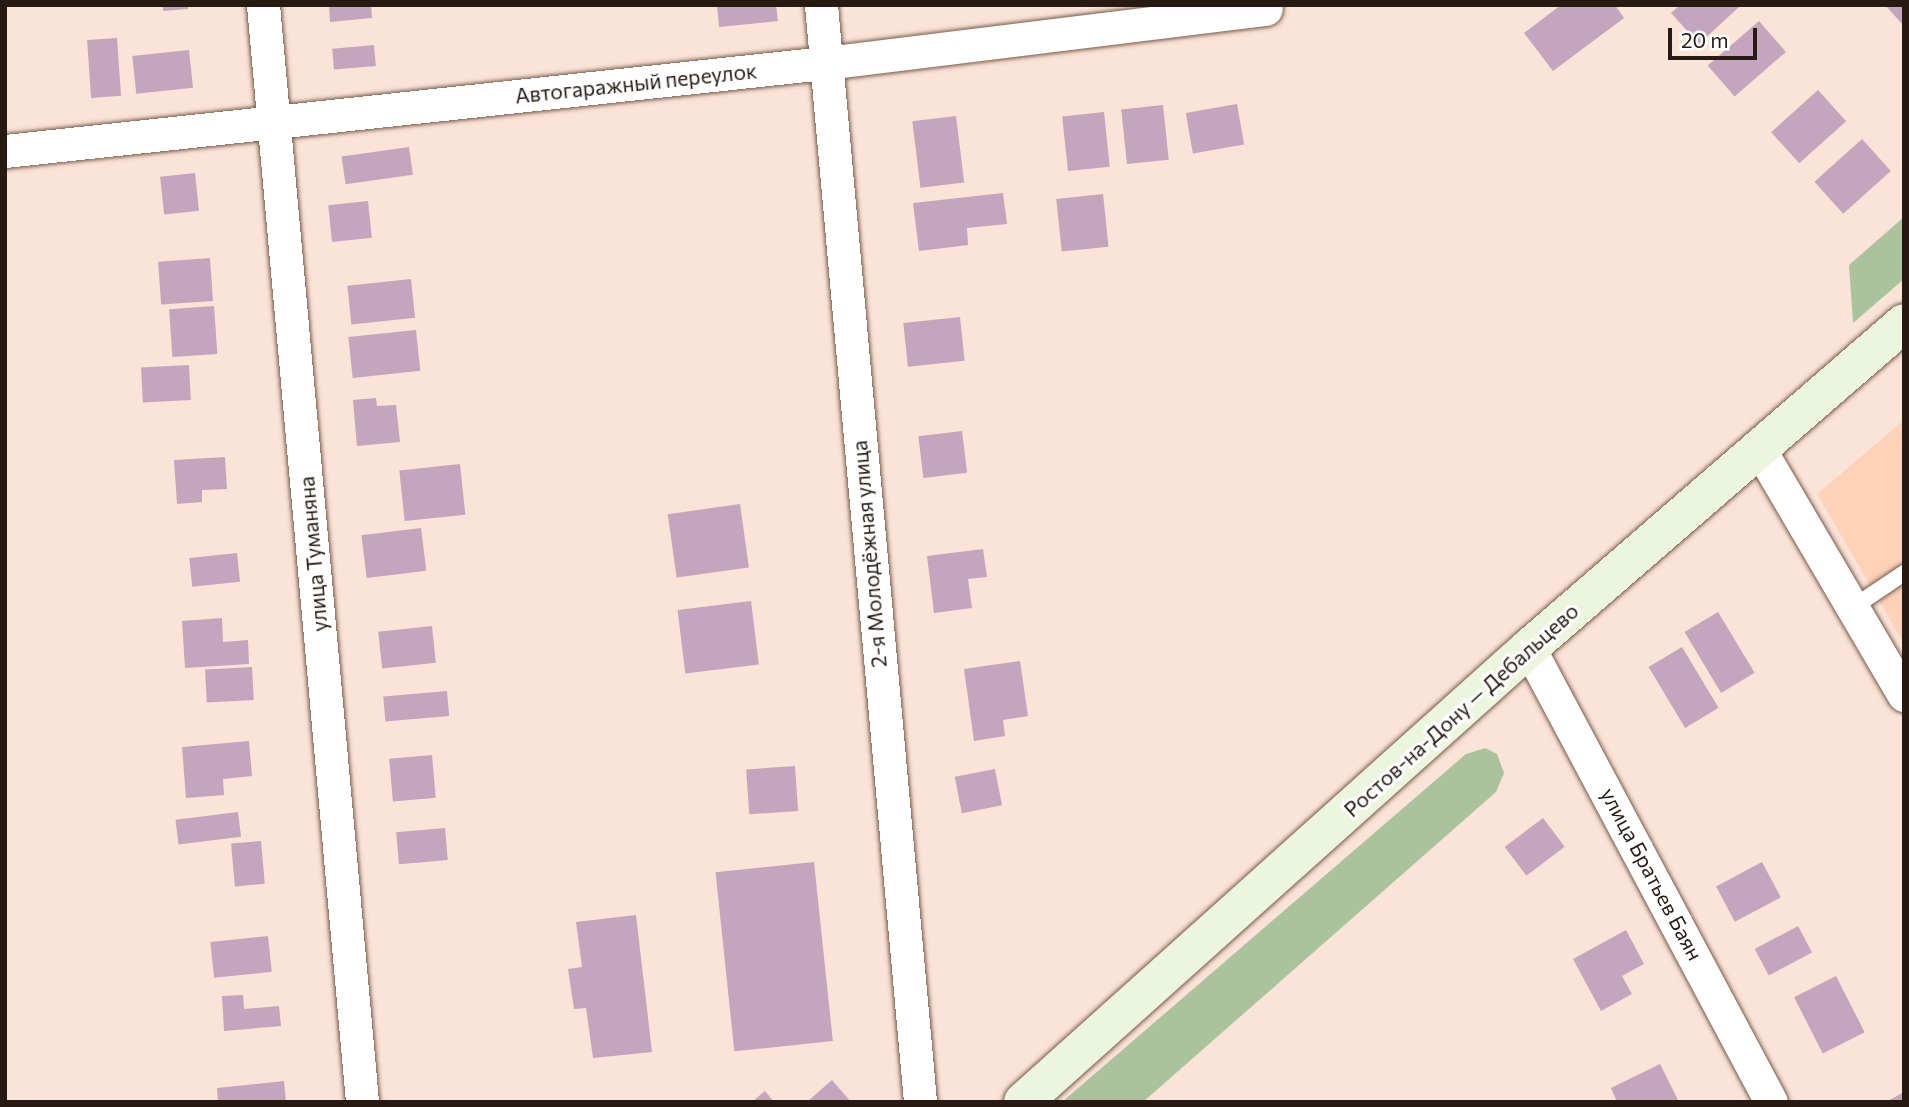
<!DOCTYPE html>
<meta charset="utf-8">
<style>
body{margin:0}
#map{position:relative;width:1909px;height:1107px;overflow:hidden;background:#fae3d7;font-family:Commissioner,sans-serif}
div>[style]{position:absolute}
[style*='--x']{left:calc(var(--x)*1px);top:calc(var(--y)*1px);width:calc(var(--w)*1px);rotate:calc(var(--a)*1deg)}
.built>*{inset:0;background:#fed2b9}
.green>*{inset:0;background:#abc39c}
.building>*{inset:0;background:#c4a5bd;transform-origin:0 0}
.roads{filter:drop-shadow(0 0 2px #795947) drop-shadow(0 0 2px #795947)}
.lane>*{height:16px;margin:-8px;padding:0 8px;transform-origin:8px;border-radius:8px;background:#fff}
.street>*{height:33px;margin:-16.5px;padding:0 16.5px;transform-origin:16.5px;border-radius:16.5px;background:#fff}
.secondary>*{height:38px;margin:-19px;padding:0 19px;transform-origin:19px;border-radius:19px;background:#ecf6df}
span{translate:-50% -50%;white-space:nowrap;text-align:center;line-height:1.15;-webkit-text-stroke:6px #fff;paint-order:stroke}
.street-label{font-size:21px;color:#261a12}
.frame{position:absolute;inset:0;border:7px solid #261a12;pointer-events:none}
.scale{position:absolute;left:1668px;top:28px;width:89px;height:32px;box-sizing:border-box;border:4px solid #261a12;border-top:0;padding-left:9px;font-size:21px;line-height:24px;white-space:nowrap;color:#261a12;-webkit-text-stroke:5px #fff;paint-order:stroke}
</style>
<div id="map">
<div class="built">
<div style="clip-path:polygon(1904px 420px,1904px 644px,1817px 494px)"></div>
</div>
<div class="green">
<div style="clip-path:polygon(1904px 217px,1904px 279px,1853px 323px,1849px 265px)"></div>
<div style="clip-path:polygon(1485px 748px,1497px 754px,1504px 773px,1496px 792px,1143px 1102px,1062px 1102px,1466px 754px)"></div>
</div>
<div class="building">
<div style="clip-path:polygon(163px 5px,188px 5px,188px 9px,163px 11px)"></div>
<div style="clip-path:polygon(329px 5px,371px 5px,372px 18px,330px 22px)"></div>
<div style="clip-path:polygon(717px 5px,776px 5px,778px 21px,719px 27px)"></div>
<div style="clip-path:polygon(1561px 5px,1615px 5px,1624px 18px,1553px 71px,1524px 33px)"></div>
<div style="clip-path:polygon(1680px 5px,1741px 5px,1699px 44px,1671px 13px)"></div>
<div style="clip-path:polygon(1885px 5px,1904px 5px,1904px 26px)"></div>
<div style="left:1759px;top:21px;width:41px;height:68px;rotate:49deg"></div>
<div style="left:117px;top:38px;width:58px;height:30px;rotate:86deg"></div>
<div style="left:374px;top:45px;width:21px;height:42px;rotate:85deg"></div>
<div style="left:189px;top:50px;width:38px;height:57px;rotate:84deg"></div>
<div style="left:1818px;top:90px;width:42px;height:63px;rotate:48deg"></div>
<div style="left:1237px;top:104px;width:41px;height:52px;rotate:80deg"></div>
<div style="left:1163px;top:105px;width:55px;height:42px;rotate:84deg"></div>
<div style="left:1104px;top:112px;width:55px;height:42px;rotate:84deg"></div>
<div style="left:956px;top:116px;width:67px;height:44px;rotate:83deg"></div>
<div style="left:1862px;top:139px;width:43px;height:64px;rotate:48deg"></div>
<div style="left:409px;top:147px;width:28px;height:68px;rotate:82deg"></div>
<div style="left:195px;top:173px;width:38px;height:35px;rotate:84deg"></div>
<div style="clip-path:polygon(1003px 193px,1007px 224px,967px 228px,968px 245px,919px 251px,913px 203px)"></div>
<div style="left:1103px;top:194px;width:53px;height:47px;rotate:84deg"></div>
<div style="left:368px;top:201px;width:37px;height:40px;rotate:84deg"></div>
<div style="left:210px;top:258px;width:43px;height:52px;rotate:86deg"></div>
<div style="left:411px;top:279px;width:39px;height:64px;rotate:84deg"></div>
<div style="left:214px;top:306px;width:48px;height:45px;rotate:86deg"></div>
<div style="left:960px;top:317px;width:44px;height:57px;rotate:84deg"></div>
<div style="left:416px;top:330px;width:41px;height:68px;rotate:84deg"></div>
<div style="left:189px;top:365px;width:35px;height:48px;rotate:87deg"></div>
<div style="clip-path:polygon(376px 398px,377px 406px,396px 405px,400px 442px,357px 446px,353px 400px)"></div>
<div style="left:962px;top:431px;width:42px;height:44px;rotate:83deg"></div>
<div style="clip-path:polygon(225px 457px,227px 489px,202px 490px,202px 502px,177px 504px,174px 460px)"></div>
<div style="left:460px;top:464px;width:51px;height:61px;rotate:84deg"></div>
<div style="left:740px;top:504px;width:64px;height:73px;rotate:82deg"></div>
<div style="left:421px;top:528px;width:43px;height:60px;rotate:83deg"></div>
<div style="clip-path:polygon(983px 549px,987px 577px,968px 579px,972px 608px,934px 613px,927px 556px)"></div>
<div style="left:237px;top:553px;width:29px;height:48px;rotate:84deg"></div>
<div style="left:751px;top:601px;width:64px;height:74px;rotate:83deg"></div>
<div style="left:1718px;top:612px;width:71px;height:39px;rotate:59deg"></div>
<div style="clip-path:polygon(222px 618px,223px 642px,248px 640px,249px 664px,185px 668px,182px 621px)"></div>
<div style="left:432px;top:626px;width:37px;height:54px;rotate:84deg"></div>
<div style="left:1682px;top:647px;width:71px;height:39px;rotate:59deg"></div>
<div style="clip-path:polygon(1020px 661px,1028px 716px,1003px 720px,1005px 736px,974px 741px,964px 669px)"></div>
<div style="left:252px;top:667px;width:33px;height:47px;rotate:87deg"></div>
<div style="left:447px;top:691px;width:25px;height:64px;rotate:85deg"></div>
<div style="clip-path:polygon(249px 741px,252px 776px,223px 779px,224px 795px,186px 798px,182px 747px)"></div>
<div style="left:432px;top:755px;width:43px;height:43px;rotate:85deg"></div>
<div style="left:795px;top:766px;width:45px;height:49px;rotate:86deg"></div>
<div style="left:995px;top:769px;width:37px;height:41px;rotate:79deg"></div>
<div style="left:238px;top:812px;width:25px;height:63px;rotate:83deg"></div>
<div style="left:1543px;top:818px;width:36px;height:48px;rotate:53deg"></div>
<div style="left:445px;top:828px;width:32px;height:49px;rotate:85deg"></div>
<div style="left:261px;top:841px;width:43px;height:30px;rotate:85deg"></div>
<div style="left:814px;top:862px;width:180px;height:99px;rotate:84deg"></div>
<div style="left:1762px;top:862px;width:40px;height:52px;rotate:62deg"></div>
<div style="clip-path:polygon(636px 915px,652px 1052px,593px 1058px,586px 1008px,574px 1009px,568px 969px,582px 967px,576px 922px)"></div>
<div style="left:1798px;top:926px;width:30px;height:49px;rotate:62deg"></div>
<div style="clip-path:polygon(1626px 930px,1644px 964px,1622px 976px,1632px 994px,1601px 1011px,1573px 959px)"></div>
<div style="left:268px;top:936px;width:36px;height:58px;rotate:84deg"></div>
<div style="left:1836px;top:976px;width:63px;height:47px;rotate:63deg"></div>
<div style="clip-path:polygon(243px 995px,244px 1009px,279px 1006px,281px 1026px,224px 1031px,222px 996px)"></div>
<div style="clip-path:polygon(1660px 1064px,1679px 1102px,1617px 1102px,1611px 1088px)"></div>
<div style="clip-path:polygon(832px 1080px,851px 1102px,807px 1102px)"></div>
<div style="clip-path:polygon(284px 1081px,286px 1102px,218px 1102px,217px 1088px)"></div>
<div style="clip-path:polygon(765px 1091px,774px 1102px,752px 1102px)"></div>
<div style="clip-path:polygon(1904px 1092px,1904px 1102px,1886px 1102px)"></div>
</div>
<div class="roads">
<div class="lane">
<div style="--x:1855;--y:606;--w:59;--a:-34"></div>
</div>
<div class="street">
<div style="--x:263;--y:5;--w:1101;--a:84.84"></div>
<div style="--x:821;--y:5;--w:1101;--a:84.84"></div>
<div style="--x:5;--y:151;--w:825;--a:-6.13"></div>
<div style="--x:825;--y:63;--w:444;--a:-7"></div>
<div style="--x:1760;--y:450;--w:284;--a:59.6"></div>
<div style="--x:1529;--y:648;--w:514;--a:61.94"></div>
</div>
<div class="secondary">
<div style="--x:1023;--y:1102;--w:680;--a:-41.9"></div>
<div style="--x:1529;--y:648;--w:496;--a:-40.9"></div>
</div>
</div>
<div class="street-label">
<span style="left:636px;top:83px;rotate:-6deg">Автогаражный переулок</span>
<span style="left:313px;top:554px;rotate:-95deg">улица Туманяна</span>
<span style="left:869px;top:554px;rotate:-95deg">2-я Молодёжная улица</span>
<span style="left:1461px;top:710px;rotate:-42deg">Ростов-на-Дону — Дебальцево</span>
<span style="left:1652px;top:874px;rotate:62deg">улица Братьев Баян</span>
</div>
<div class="frame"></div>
<div class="scale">20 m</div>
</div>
